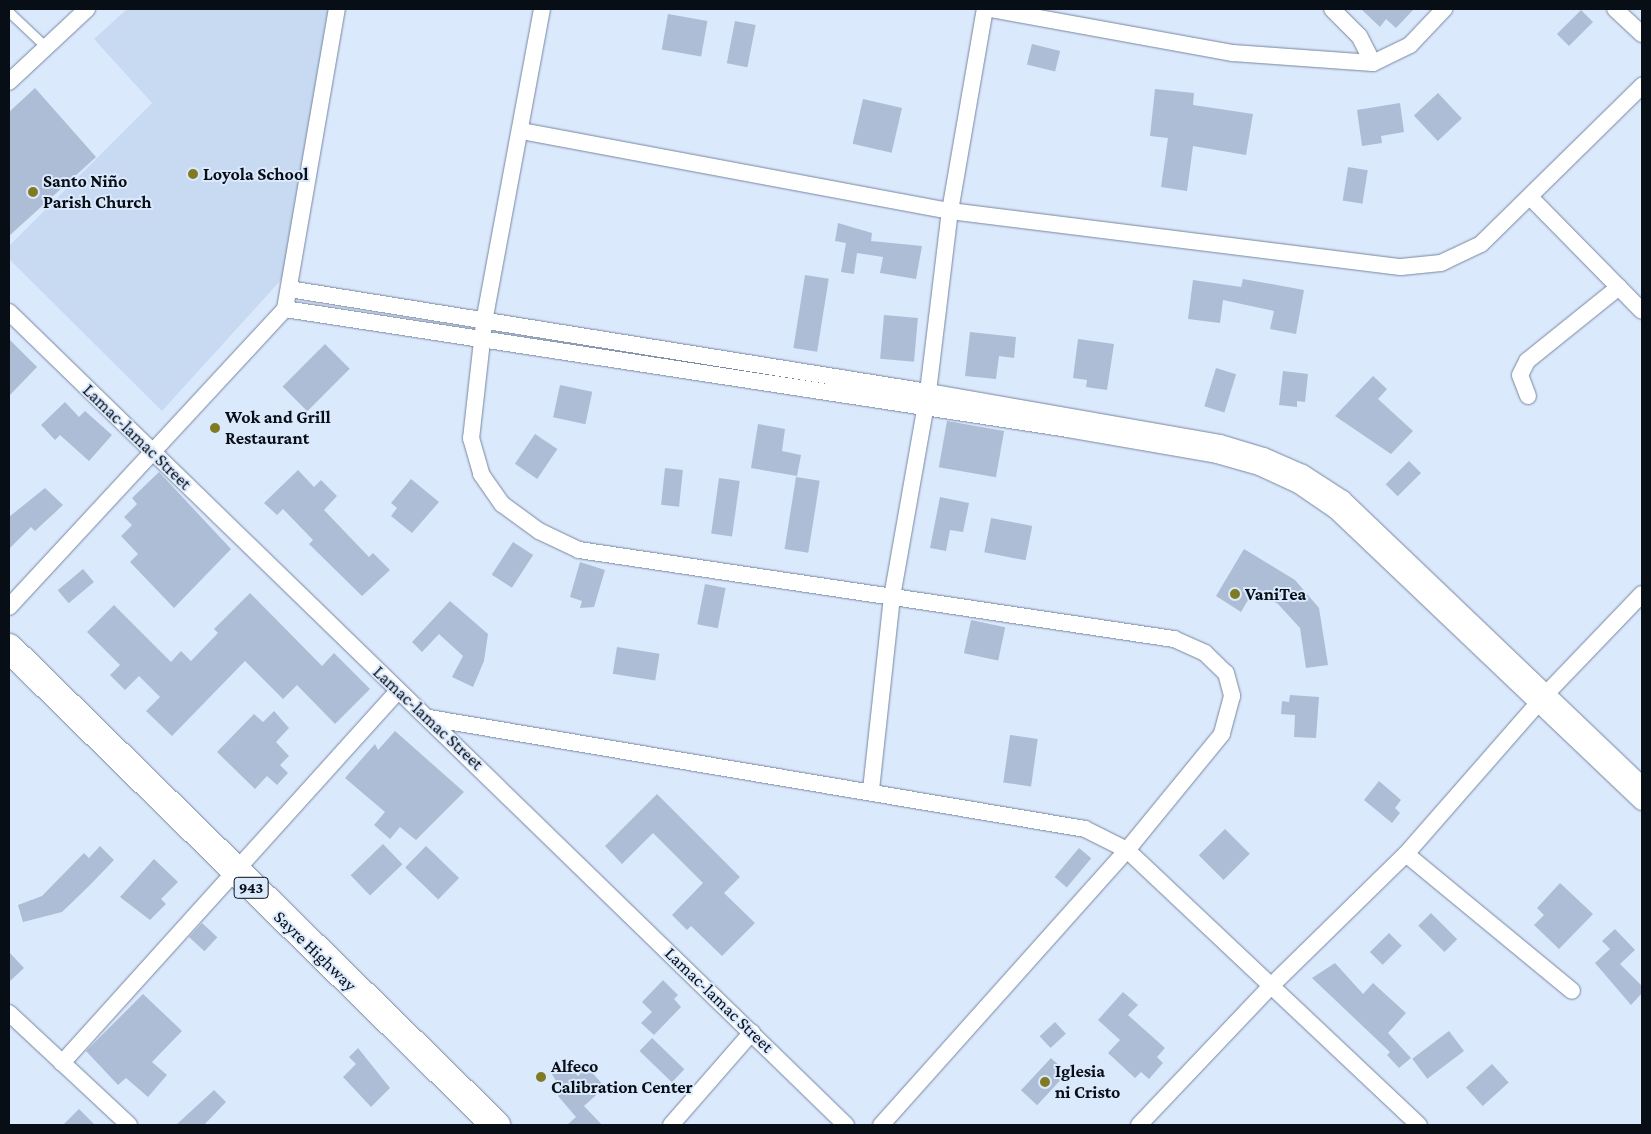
<!DOCTYPE html>
<meta charset="utf-8">
<style>
body{margin:0}
#map{position:relative;width:1651px;height:1134px;overflow:hidden;background:#dbe9fd;font-family:"Crimson Pro",serif}
div>[style]{position:absolute}
[style*='--x']{left:calc(var(--x)*1px);top:calc(var(--y)*1px);width:calc(var(--w)*1px);rotate:calc(var(--a)*1deg)}
.built>*{inset:0;background:#c8daf2}
.building>*{inset:0;background:#acbdd5;transform-origin:0 0}
.roads{filter:drop-shadow(0 0 1px #77879e) drop-shadow(0 0 1px #77879e)}
.lane>*{height:9px;margin:-4.5px;padding:0 4.5px;transform-origin:4.5px;border-radius:4.5px;background:#fff}
.street>*{height:16px;margin:-8px;padding:0 8px;transform-origin:8px;border-radius:8px;background:#fff}
.highway>*{height:28px;margin:-14px;padding:0 14px;transform-origin:14px;border-radius:14px;background:#fff}
.dots>*{width:14px;height:14px;translate:-50% -50%;box-sizing:border-box;border:2px solid #dbe9fd;border-radius:50%}
span{translate:-50% -50%;white-space:nowrap;text-align:center;line-height:1.15;-webkit-text-stroke:4px #dbe9fd;paint-order:stroke}
.shield-label span{padding:1px 4px;background:#dbe9fd;border:1px solid;border-radius:4px;-webkit-text-stroke-width:0}
.shield-label{font-size:16px;color:#080e16;font-weight:700}
.poi-label{font-size:18px;color:#080e16;font-weight:700}
.left{translate:0 -50%;text-align:left}
.street-label{font-size:18px;color:#080e16}
.frame{position:absolute;inset:0;border:10px solid #080e16;pointer-events:none}
</style>
<div id="map">
<div class="built">
<div style="clip-path:polygon(127px 9px,333px 9px,290px 270px,162px 411px,9px 259px,9px 246px,152px 103px,94px 39px)"></div>
</div>
<div class="building">
<div style="clip-path:polygon(1361px 9px,1414px 9px,1396px 28px,1386px 19px,1380px 27px)"></div>
<div style="left:1581px;top:10px;width:17px;height:34px;rotate:45deg"></div>
<div style="left:668px;top:14px;width:40px;height:36px;rotate:10deg"></div>
<div style="left:735px;top:21px;width:21px;height:43px;rotate:11deg"></div>
<div style="left:1032px;top:44px;width:29px;height:21px;rotate:14deg"></div>
<div style="clip-path:polygon(35px 88px,96px 157px,9px 236px,9px 112px)"></div>
<div style="clip-path:polygon(1155px 89px,1194px 93px,1193px 105px,1253px 114px,1246px 155px,1193px 146px,1187px 191px,1161px 187px,1168px 138px,1150px 136px)"></div>
<div style="left:1438px;top:93px;width:35px;height:33px;rotate:47deg"></div>
<div style="left:863px;top:99px;width:40px;height:46px;rotate:13deg"></div>
<div style="clip-path:polygon(1400px 103px,1404px 132px,1381px 136px,1382px 143px,1362px 146px,1357px 110px)"></div>
<div style="left:1348px;top:167px;width:20px;height:34px;rotate:9deg"></div>
<div style="clip-path:polygon(838px 223px,872px 233px,871px 241px,922px 246px,916px 279px,880px 273px,883px 257px,857px 253px,854px 274px,841px 272px,846px 243px,835px 241px)"></div>
<div style="left:805px;top:275px;width:24px;height:74px;rotate:9deg"></div>
<div style="clip-path:polygon(1243px 279px,1304px 290px,1296px 334px,1270px 329px,1274px 311px,1223px 300px,1220px 323px,1188px 319px,1193px 280px,1241px 287px)"></div>
<div style="left:884px;top:315px;width:34px;height:44px;rotate:5deg"></div>
<div style="clip-path:polygon(970px 332px,1016px 337px,1014px 358px,999px 356px,996px 379px,965px 376px)"></div>
<div style="clip-path:polygon(9px 339px,37px 367px,9px 396px)"></div>
<div style="clip-path:polygon(1078px 339px,1114px 344px,1107px 390px,1086px 387px,1087px 380px,1073px 378px)"></div>
<div style="left:325px;top:344px;width:35px;height:60px;rotate:45deg"></div>
<div style="left:1216px;top:368px;width:21px;height:40px;rotate:17deg"></div>
<div style="clip-path:polygon(1283px 371px,1308px 374px,1305px 402px,1297px 401px,1297px 407px,1279px 405px)"></div>
<div style="clip-path:polygon(1373px 376px,1387px 389px,1378px 399px,1413px 431px,1391px 454px,1335px 416px)"></div>
<div style="left:560px;top:385px;width:33px;height:33px;rotate:12deg"></div>
<div style="clip-path:polygon(65px 402px,79px 417px,85px 411px,112px 435px,89px 461px,60px 435px,55px 440px,41px 425px)"></div>
<div style="left:947px;top:421px;width:58px;height:47px;rotate:10deg"></div>
<div style="clip-path:polygon(758px 424px,785px 429px,782px 451px,801px 455px,797px 476px,751px 468px)"></div>
<div style="left:535px;top:434px;width:27px;height:36px;rotate:34deg"></div>
<div style="left:1409px;top:461px;width:17px;height:33px;rotate:45deg"></div>
<div style="left:665px;top:468px;width:18px;height:37px;rotate:6deg"></div>
<div style="clip-path:polygon(298px 470px,314px 487px,321px 480px,337px 496px,324px 510px,369px 557px,373px 553px,390px 570px,362px 596px,309px 544px,313px 540px,283px 509px,277px 515px,264px 503px)"></div>
<div style="clip-path:polygon(159px 472px,231px 549px,174px 608px,130px 562px,138px 554px,121px 536px,132px 525px,124px 517px,137px 504px,132px 498px)"></div>
<div style="left:796px;top:477px;width:24px;height:73px;rotate:9deg"></div>
<div style="left:719px;top:478px;width:21px;height:56px;rotate:8deg"></div>
<div style="clip-path:polygon(411px 479px,439px 502px,412px 533px,391px 516px,397px 508px,391px 503px)"></div>
<div style="clip-path:polygon(45px 488px,63px 505px,35px 531px,31px 527px,9px 549px,9px 517px)"></div>
<div style="clip-path:polygon(940px 497px,969px 503px,963px 532px,950px 530px,946px 551px,930px 548px)"></div>
<div style="left:991px;top:518px;width:42px;height:35px;rotate:11deg"></div>
<div style="left:513px;top:542px;width:24px;height:39px;rotate:33deg"></div>
<div style="clip-path:polygon(1244px 549px,1295px 580px,1319px 608px,1328px 665px,1306px 668px,1300px 628px,1278px 604px,1254px 590px,1241px 612px,1216px 596px)"></div>
<div style="clip-path:polygon(580px 562px,605px 570px,594px 607px,580px 608px,582px 601px,570px 597px)"></div>
<div style="left:83px;top:569px;width:17px;height:33px;rotate:50deg"></div>
<div style="left:705px;top:584px;width:21px;height:41px;rotate:11deg"></div>
<div style="clip-path:polygon(250px 593px,322px 666px,334px 653px,370px 689px,335px 724px,297px 685px,283px 699px,245px 661px,172px 736px,146px 711px,160px 697px,139px 676px,125px 690px,110px 675px,120px 665px,87px 632px,114px 605px,171px 662px,181px 651px,191px 661px,218px 633px,214px 629px)"></div>
<div style="clip-path:polygon(450px 601px,488px 634px,484px 661px,473px 687px,452px 677px,463px 656px,439px 634px,422px 652px,412px 642px)"></div>
<div style="left:971px;top:620px;width:35px;height:34px;rotate:12deg"></div>
<div style="left:617px;top:647px;width:43px;height:27px;rotate:9deg"></div>
<div style="clip-path:polygon(1290px 695px,1319px 697px,1316px 738px,1294px 737px,1295px 715px,1281px 714px,1282px 701px,1289px 702px)"></div>
<div style="clip-path:polygon(274px 711px,289px 728px,276px 742px,289px 756px,280px 765px,288px 773px,277px 785px,267px 776px,255px 789px,217px 752px,254px 714px,263px 722px)"></div>
<div style="clip-path:polygon(395px 731px,464px 792px,416px 840px,400px 827px,390px 839px,374px 825px,385px 812px,345px 778px,375px 744px,378px 750px)"></div>
<div style="left:1010px;top:735px;width:28px;height:48px;rotate:8deg"></div>
<div style="clip-path:polygon(1379px 781px,1401px 800px,1395px 808px,1400px 813px,1392px 823px,1364px 800px)"></div>
<div style="clip-path:polygon(657px 794px,740px 877px,724px 893px,755px 923px,722px 956px,691px 926px,687px 930px,672px 915px,703px 883px,653px 833px,622px 864px,605px 846px)"></div>
<div style="left:1225px;top:829px;width:35px;height:37px;rotate:45deg"></div>
<div style="left:383px;top:844px;width:28px;height:45px;rotate:46deg"></div>
<div style="clip-path:polygon(100px 846px,114px 860px,89px 886px,62px 912px,23px 922px,18px 905px,42px 896px,84px 853px,89px 858px)"></div>
<div style="left:426px;top:846px;width:46px;height:30px;rotate:44deg"></div>
<div style="left:1079px;top:848px;width:16px;height:38px;rotate:40deg"></div>
<div style="clip-path:polygon(154px 859px,178px 882px,161px 899px,166px 904px,150px 920px,120px 897px)"></div>
<div style="clip-path:polygon(1560px 883px,1593px 914px,1559px 949px,1534px 925px,1544px 915px,1537px 908px)"></div>
<div style="left:1431px;top:913px;width:37px;height:18px;rotate:45deg"></div>
<div style="left:202px;top:923px;width:21px;height:19px;rotate:43deg"></div>
<div style="clip-path:polygon(1615px 929px,1635px 950px,1620px 964px,1642px 986px,1642px 993px,1631px 1005px,1595px 963px,1610px 949px,1602px 941px)"></div>
<div style="left:1389px;top:933px;width:18px;height:27px;rotate:45deg"></div>
<div style="clip-path:polygon(9px 952px,24px 968px,9px 982px)"></div>
<div style="clip-path:polygon(1335px 963px,1363px 994px,1373px 983px,1406px 1013px,1388px 1033px,1411px 1058px,1399px 1068px,1387px 1055px,1390px 1052px,1312px 978px)"></div>
<div style="clip-path:polygon(663px 980px,678px 995px,674px 999px,681px 1007px,654px 1035px,641px 1023px,652px 1012px,642px 1002px)"></div>
<div style="clip-path:polygon(1123px 992px,1138px 1005px,1128px 1015px,1165px 1048px,1157px 1057px,1163px 1063px,1149px 1079px,1141px 1072px,1135px 1078px,1108px 1053px,1120px 1040px,1098px 1020px)"></div>
<div style="clip-path:polygon(143px 994px,182px 1031px,152px 1062px,167px 1075px,148px 1097px,126px 1078px,118px 1085px,86px 1051px)"></div>
<div style="left:1055px;top:1022px;width:16px;height:21px;rotate:47deg"></div>
<div style="left:1449px;top:1031px;width:25px;height:46px;rotate:53deg"></div>
<div style="left:652px;top:1038px;width:45px;height:18px;rotate:44deg"></div>
<div style="clip-path:polygon(358px 1048px,390px 1088px,371px 1107px,343px 1077px,356px 1064px,349px 1057px)"></div>
<div style="left:1051px;top:1058px;width:22px;height:44px;rotate:43deg"></div>
<div style="clip-path:polygon(565px 1062px,578px 1076px,587px 1067px,605px 1087px,584px 1106px,602px 1125px,567px 1125px,576px 1117px,558px 1096px,562px 1092px,552px 1074px)"></div>
<div style="left:1492px;top:1064px;width:25px;height:35px;rotate:48deg"></div>
<div style="clip-path:polygon(214px 1090px,226px 1102px,204px 1125px,176px 1125px)"></div>
<div style="clip-path:polygon(79px 1109px,95px 1125px,63px 1125px)"></div>
</div>
<div class="roads">
<div class="lane">
<div style="--x:9;--y:12;--w:51;--a:43.4"></div>
</div>
<div class="street">
<div style="--x:542;--y:9;--w:319;--a:100.5"></div>
<div style="--x:484;--y:323;--w:116;--a:96.4"></div>
<div style="--x:471;--y:438;--w:37;--a:74"></div>
<div style="--x:481;--y:474;--w:37;--a:55"></div>
<div style="--x:502;--y:504;--w:46;--a:36.1"></div>
<div style="--x:539;--y:531;--w:44;--a:25.4"></div>
<div style="--x:579;--y:550;--w:602;--a:8.51"></div>
<div style="--x:1174;--y:639;--w:34;--a:24"></div>
<div style="--x:1205;--y:653;--w:29;--a:44"></div>
<div style="--x:1226;--y:673;--w:24;--a:75"></div>
<div style="--x:1232;--y:696;--w:39;--a:105"></div>
<div style="--x:1222;--y:734;--w:150;--a:129.3"></div>
<div style="--x:1127;--y:850;--w:369;--a:131.8"></div>
<div style="--x:990;--y:9;--w:247;--a:10.3"></div>
<div style="--x:1233;--y:53;--w:140;--a:4.1"></div>
<div style="--x:1373;--y:63;--w:30;--a:-117"></div>
<div style="--x:1359;--y:36;--w:38;--a:-135"></div>
<div style="--x:1615;--y:9;--w:37;--a:43"></div>
<div style="--x:1373;--y:63;--w:41;--a:-25.9"></div>
<div style="--x:1410;--y:45;--w:50;--a:-46.6"></div>
<div style="--x:9;--y:82;--w:107;--a:-43.1"></div>
<div style="--x:522;--y:131;--w:435;--a:10.6"></div>
<div style="--x:950;--y:211;--w:454;--a:7.1"></div>
<div style="--x:1401;--y:267;--w:40;--a:-5.7"></div>
<div style="--x:1441;--y:263;--w:44;--a:-25.4"></div>
<div style="--x:1481;--y:244;--w:226;--a:-44.5"></div>
<div style="--x:1531;--y:198;--w:158;--a:45.5"></div>
<div style="--x:289;--y:289;--w:647;--a:9.16"></div>
<div style="--x:928;--y:392;--w:296;--a:9.9"></div>
<div style="--x:1220;--y:443;--w:46;--a:16.5"></div>
<div style="--x:1264;--y:456;--w:43;--a:23.6"></div>
<div style="--x:1303;--y:473;--w:48;--a:33"></div>
<div style="--x:1343;--y:499;--w:414;--a:43.7"></div>
<div style="--x:285;--y:309;--w:792;--a:8.71"></div>
<div style="--x:1068;--y:429;--w:151;--a:9.9"></div>
<div style="--x:1217;--y:455;--w:44;--a:15.9"></div>
<div style="--x:1259;--y:467;--w:43;--a:24.8"></div>
<div style="--x:1298;--y:485;--w:46;--a:34.4"></div>
<div style="--x:1336;--y:511;--w:422;--a:43.6"></div>
<div style="--x:9;--y:312;--w:1167;--a:44.17"></div>
<div style="--x:1528;--y:396;--w:22;--a:-111"></div>
<div style="--x:1520;--y:375;--w:16;--a:-63"></div>
<div style="--x:1527;--y:361;--w:118;--a:-38.8"></div>
<div style="--x:9;--y:607;--w:406;--a:-47.2"></div>
<div style="--x:285;--y:309;--w:304;--a:-80.2"></div>
<div style="--x:429;--y:718;--w:665;--a:9.6"></div>
<div style="--x:1085;--y:829;--w:47;--a:26.6"></div>
<div style="--x:1127;--y:850;--w:401;--a:43.3"></div>
<div style="--x:871;--y:790;--w:194;--a:-83.8"></div>
<div style="--x:892;--y:597;--w:208;--a:-80"></div>
<div style="--x:928;--y:392;--w:182;--a:-83.1"></div>
<div style="--x:950;--y:211;--w:205;--a:-80.2"></div>
<div style="--x:1406;--y:854;--w:215;--a:39.5"></div>
<div style="--x:9;--y:1013;--w:164;--a:43"></div>
<div style="--x:62;--y:1063;--w:501;--a:-47.91"></div>
<div style="--x:671;--y:1125;--w:123;--a:-48.9"></div>
<div style="--x:1139;--y:1125;--w:193;--a:-46.5"></div>
<div style="--x:1272;--y:985;--w:187;--a:-44.4"></div>
<div style="--x:1406;--y:854;--w:214;--a:-48.8"></div>
<div style="--x:1547;--y:693;--w:137;--a:-46.2"></div>
</div>
<div class="highway">
<div style="--x:9;--y:648;--w:682;--a:44.41"></div>
</div>
</div>
<div class="dots">
<div style="left:193px;top:174px;background:#807b22"></div>
<div style="left:33px;top:192px;background:#807b22"></div>
<div style="left:215px;top:428px;background:#807b22"></div>
<div style="left:1235px;top:594px;background:#807b22"></div>
<div style="left:541px;top:1077px;background:#807b22"></div>
<div style="left:1045px;top:1082px;background:#807b22"></div>
</div>
<div class="shield-label">
<span style="left:251px;top:888px">943</span>
</div>
<div class="poi-label">
<span class="left" style="left:203px;top:174px">Loyola School</span>
<span class="left" style="left:43px;top:192px">Santo Niño<br>Parish Church</span>
<span class="left" style="left:225px;top:428px">Wok and Grill<br>Restaurant</span>
<span class="left" style="left:1245px;top:594px">VaniTea</span>
<span class="left" style="left:551px;top:1077px">Alfeco<br>Calibration Center</span>
<span class="left" style="left:1055px;top:1082px">Iglesia<br>ni Cristo</span>
</div>
<div class="street-label">
<span style="left:137px;top:437px;rotate:44deg">Lamac-lamac Street</span>
<span style="left:428px;top:718px;rotate:43deg">Lamac-lamac Street</span>
<span style="left:315px;top:951px;rotate:44deg">Sayre Highway</span>
<span style="left:719px;top:1000px;rotate:44deg">Lamac-lamac Street</span>
</div>
<div class="frame"></div>
</div>
